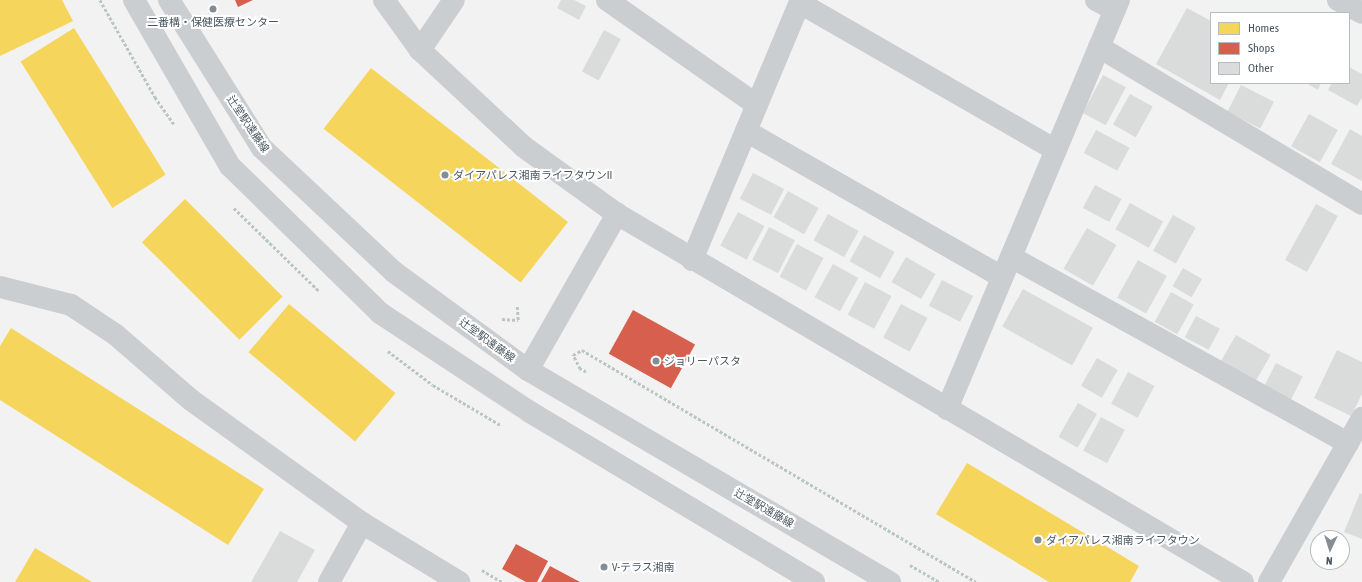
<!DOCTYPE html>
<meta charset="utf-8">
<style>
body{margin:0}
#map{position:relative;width:1362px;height:582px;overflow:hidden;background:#f3f2f2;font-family:"Asap Condensed","Noto Sans JP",sans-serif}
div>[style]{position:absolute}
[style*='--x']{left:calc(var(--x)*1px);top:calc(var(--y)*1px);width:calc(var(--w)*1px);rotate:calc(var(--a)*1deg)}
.homes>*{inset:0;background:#f6d55c;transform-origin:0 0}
.shops>*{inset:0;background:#d6604d;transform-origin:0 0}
.building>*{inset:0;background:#dadbdb;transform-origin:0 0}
.path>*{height:2.5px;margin-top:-1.25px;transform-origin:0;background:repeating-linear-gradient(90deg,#b9c7c2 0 3px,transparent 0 5px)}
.minor>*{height:22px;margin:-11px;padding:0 11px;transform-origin:11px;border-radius:11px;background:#cbced1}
.dots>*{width:11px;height:11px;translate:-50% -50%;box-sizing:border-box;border:2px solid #fff;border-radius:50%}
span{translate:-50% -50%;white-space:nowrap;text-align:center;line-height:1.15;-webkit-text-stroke:4px #fff;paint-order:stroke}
.poi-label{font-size:11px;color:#485760}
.left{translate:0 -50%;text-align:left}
.street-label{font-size:11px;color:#485760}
.legend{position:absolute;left:1210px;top:12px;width:140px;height:72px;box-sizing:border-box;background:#fff;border:1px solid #b6bcbf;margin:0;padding:5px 7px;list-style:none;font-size:12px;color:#485760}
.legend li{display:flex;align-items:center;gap:8px;height:20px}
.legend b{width:20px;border:1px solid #b6bcbf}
.north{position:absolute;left:1310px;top:530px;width:40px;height:40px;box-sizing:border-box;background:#fff;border:1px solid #b6bcbf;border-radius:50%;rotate:184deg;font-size:11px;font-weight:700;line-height:16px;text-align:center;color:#485760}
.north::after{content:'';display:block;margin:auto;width:14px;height:18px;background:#848d93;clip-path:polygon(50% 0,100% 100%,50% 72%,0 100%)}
</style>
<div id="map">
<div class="homes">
<div style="clip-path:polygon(0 0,62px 0,73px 21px,0 56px)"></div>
<div style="left:74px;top:28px;width:173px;height:63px;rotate:58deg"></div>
<div style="left:371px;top:68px;width:250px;height:77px;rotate:38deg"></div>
<div style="left:185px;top:199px;width:138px;height:61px;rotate:45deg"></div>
<div style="left:289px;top:304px;width:139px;height:63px;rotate:40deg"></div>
<div style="clip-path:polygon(11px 328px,264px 489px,228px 545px,0 400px,0 346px)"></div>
<div style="clip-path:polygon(967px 463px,1139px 566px,1130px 582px,1049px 582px,936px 514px)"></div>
<div style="clip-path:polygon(35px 548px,92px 582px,15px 582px)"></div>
</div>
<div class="shops">
<div style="clip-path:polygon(235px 0,253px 0,238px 7px)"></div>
<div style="left:633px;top:310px;width:71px;height:50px;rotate:29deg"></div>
<div style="clip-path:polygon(516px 544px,548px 561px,537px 582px,526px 582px,502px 569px)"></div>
<div style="clip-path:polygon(550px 566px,580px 582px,541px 582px)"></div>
</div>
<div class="building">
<div style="clip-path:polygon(561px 0,574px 0,586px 6px,579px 20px,557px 8px)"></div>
<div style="clip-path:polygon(1187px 8px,1211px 21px,1211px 83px,1229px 83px,1220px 100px,1156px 64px)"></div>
<div style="left:604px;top:30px;width:19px;height:47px;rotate:28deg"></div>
<div style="clip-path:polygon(1349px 67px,1362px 74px,1362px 98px,1357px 106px,1328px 90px,1332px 83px,1349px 83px)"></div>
<div style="left:1103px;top:75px;width:26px;height:43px;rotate:28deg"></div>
<div style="clip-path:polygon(1306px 83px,1321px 83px,1318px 90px)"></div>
<div style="left:1241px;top:85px;width:37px;height:30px;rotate:27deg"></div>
<div style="left:1130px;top:94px;width:26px;height:35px;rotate:29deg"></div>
<div style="left:1309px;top:114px;width:33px;height:37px;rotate:29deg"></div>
<div style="clip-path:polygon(1350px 129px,1362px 136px,1362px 181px,1331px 164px)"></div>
<div style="left:1096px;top:130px;width:38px;height:26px;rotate:28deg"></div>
<div style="left:753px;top:173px;width:35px;height:29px;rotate:27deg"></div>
<div style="left:1095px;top:185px;width:30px;height:26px;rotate:28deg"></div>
<div style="left:788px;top:191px;width:35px;height:30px;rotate:29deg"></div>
<div style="left:1130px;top:203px;width:38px;height:30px;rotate:29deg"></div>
<div style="left:1316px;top:204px;width:25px;height:64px;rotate:29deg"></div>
<div style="left:738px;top:212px;width:30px;height:38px;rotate:28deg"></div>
<div style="left:828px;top:214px;width:35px;height:30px;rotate:29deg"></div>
<div style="left:1173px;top:215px;width:26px;height:41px;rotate:29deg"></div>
<div style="left:769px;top:227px;width:29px;height:37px;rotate:27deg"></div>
<div style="left:1087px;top:228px;width:34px;height:47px;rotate:30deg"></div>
<div style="left:864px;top:235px;width:35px;height:30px;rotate:29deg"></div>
<div style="left:797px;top:244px;width:30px;height:37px;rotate:28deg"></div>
<div style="left:906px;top:257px;width:34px;height:29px;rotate:30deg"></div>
<div style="left:1138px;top:260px;width:33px;height:43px;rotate:29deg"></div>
<div style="left:833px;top:264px;width:29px;height:38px;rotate:29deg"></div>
<div style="left:1183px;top:268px;width:22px;height:21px;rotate:30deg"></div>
<div style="left:942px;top:280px;width:35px;height:29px;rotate:27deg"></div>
<div style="left:865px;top:282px;width:30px;height:37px;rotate:28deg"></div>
<div style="left:1023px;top:289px;width:80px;height:43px;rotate:29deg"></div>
<div style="left:1171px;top:292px;width:26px;height:34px;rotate:29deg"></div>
<div style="left:901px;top:304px;width:30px;height:38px;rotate:28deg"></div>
<div style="left:1196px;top:316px;width:27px;height:24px;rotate:28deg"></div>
<div style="left:1236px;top:335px;width:40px;height:30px;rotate:30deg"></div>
<div style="clip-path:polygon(1337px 350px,1362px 362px,1362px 394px,1351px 416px,1314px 398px)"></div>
<div style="left:1097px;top:358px;width:24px;height:32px;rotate:30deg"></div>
<div style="left:1276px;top:363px;width:30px;height:26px;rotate:27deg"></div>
<div style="left:1128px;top:372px;width:30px;height:36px;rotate:28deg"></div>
<div style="left:1078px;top:403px;width:22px;height:39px;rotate:30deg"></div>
<div style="left:1101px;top:417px;width:27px;height:38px;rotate:28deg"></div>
<div style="clip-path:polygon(1360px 493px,1362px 494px,1362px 539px,1344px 532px)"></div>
<div style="clip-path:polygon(280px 531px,315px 550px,297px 582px,251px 582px)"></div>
</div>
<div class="path">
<div style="--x:100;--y:0;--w:112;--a:60.4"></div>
<div style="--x:155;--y:97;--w:33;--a:55"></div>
<div style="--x:234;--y:208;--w:119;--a:44.3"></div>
<div style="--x:502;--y:319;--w:16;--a:4"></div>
<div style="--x:518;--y:320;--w:14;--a:-94"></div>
<div style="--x:388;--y:351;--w:56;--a:37.1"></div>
<div style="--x:433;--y:385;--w:80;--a:30.7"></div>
<div style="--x:586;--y:372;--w:7;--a:-153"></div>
<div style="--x:580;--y:369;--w:16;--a:-117"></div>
<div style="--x:573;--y:355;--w:10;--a:-29"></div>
<div style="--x:582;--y:350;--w:457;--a:30.5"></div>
<div style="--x:910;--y:565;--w:34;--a:30"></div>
<div style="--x:482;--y:570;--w:23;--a:31"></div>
</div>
<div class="minor">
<div style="--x:134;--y:0;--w:192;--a:60"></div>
<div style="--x:230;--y:166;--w:210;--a:44.4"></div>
<div style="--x:380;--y:313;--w:180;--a:33.4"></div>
<div style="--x:530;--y:412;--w:331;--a:30.9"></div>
<div style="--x:169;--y:0;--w:175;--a:57.9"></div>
<div style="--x:262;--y:148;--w:181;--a:43.2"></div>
<div style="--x:394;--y:272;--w:166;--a:36.2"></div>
<div style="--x:528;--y:370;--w:420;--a:30.4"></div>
<div style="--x:384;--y:0;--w:62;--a:54.2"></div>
<div style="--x:420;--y:50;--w:142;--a:43"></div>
<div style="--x:524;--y:147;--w:115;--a:35.8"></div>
<div style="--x:617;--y:214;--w:726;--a:30.45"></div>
<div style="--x:607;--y:0;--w:183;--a:35"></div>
<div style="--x:1096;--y:0;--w:21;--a:28"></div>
<div style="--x:1338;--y:0;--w:27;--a:28"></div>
<div style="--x:800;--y:3;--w:295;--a:29.9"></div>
<div style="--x:1099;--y:47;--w:306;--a:30.8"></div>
<div style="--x:420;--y:50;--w:60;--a:-55.8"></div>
<div style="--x:746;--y:131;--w:295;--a:29.7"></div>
<div style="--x:1011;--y:257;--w:385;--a:28.9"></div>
<div style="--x:692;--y:260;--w:282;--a:-67.3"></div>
<div style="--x:0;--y:287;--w:73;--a:14.2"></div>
<div style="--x:71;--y:305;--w:54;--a:33.7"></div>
<div style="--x:116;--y:335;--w:99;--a:40.9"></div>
<div style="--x:191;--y:400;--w:211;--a:35.7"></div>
<div style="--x:362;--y:523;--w:114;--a:31.3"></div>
<div style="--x:528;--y:370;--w:180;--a:-60.3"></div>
<div style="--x:947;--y:409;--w:444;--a:-67.2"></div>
<div style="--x:329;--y:582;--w:68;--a:-60.8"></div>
<div style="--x:1269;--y:582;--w:189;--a:-60.4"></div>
</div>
<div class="dots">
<div style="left:213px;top:9px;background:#848d93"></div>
<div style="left:445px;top:175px;background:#848d93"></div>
<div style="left:656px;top:361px;background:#848d93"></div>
<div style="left:1038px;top:540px;background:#848d93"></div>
<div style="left:604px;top:567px;background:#848d93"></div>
</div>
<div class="poi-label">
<span style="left:213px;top:22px">二番構・保健医療センター</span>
<span class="left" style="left:453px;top:175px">ダイアパレス湘南ライフタウンII</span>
<span class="left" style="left:664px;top:361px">ジョリーパスタ</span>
<span class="left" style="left:1046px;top:540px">ダイアパレス湘南ライフタウン</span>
<span class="left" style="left:612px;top:567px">V-テラス湘南</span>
</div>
<div class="street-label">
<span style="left:248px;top:124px;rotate:56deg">辻堂駅遠藤線</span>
<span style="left:487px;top:340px;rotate:36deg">辻堂駅遠藤線</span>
<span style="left:764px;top:508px;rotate:30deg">辻堂駅遠藤線</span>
</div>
<ul class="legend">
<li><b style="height:11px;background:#f6d55c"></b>Homes</li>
<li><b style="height:11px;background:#d6604d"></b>Shops</li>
<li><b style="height:11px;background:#dadbdb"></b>Other</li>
</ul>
<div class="north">N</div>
</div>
